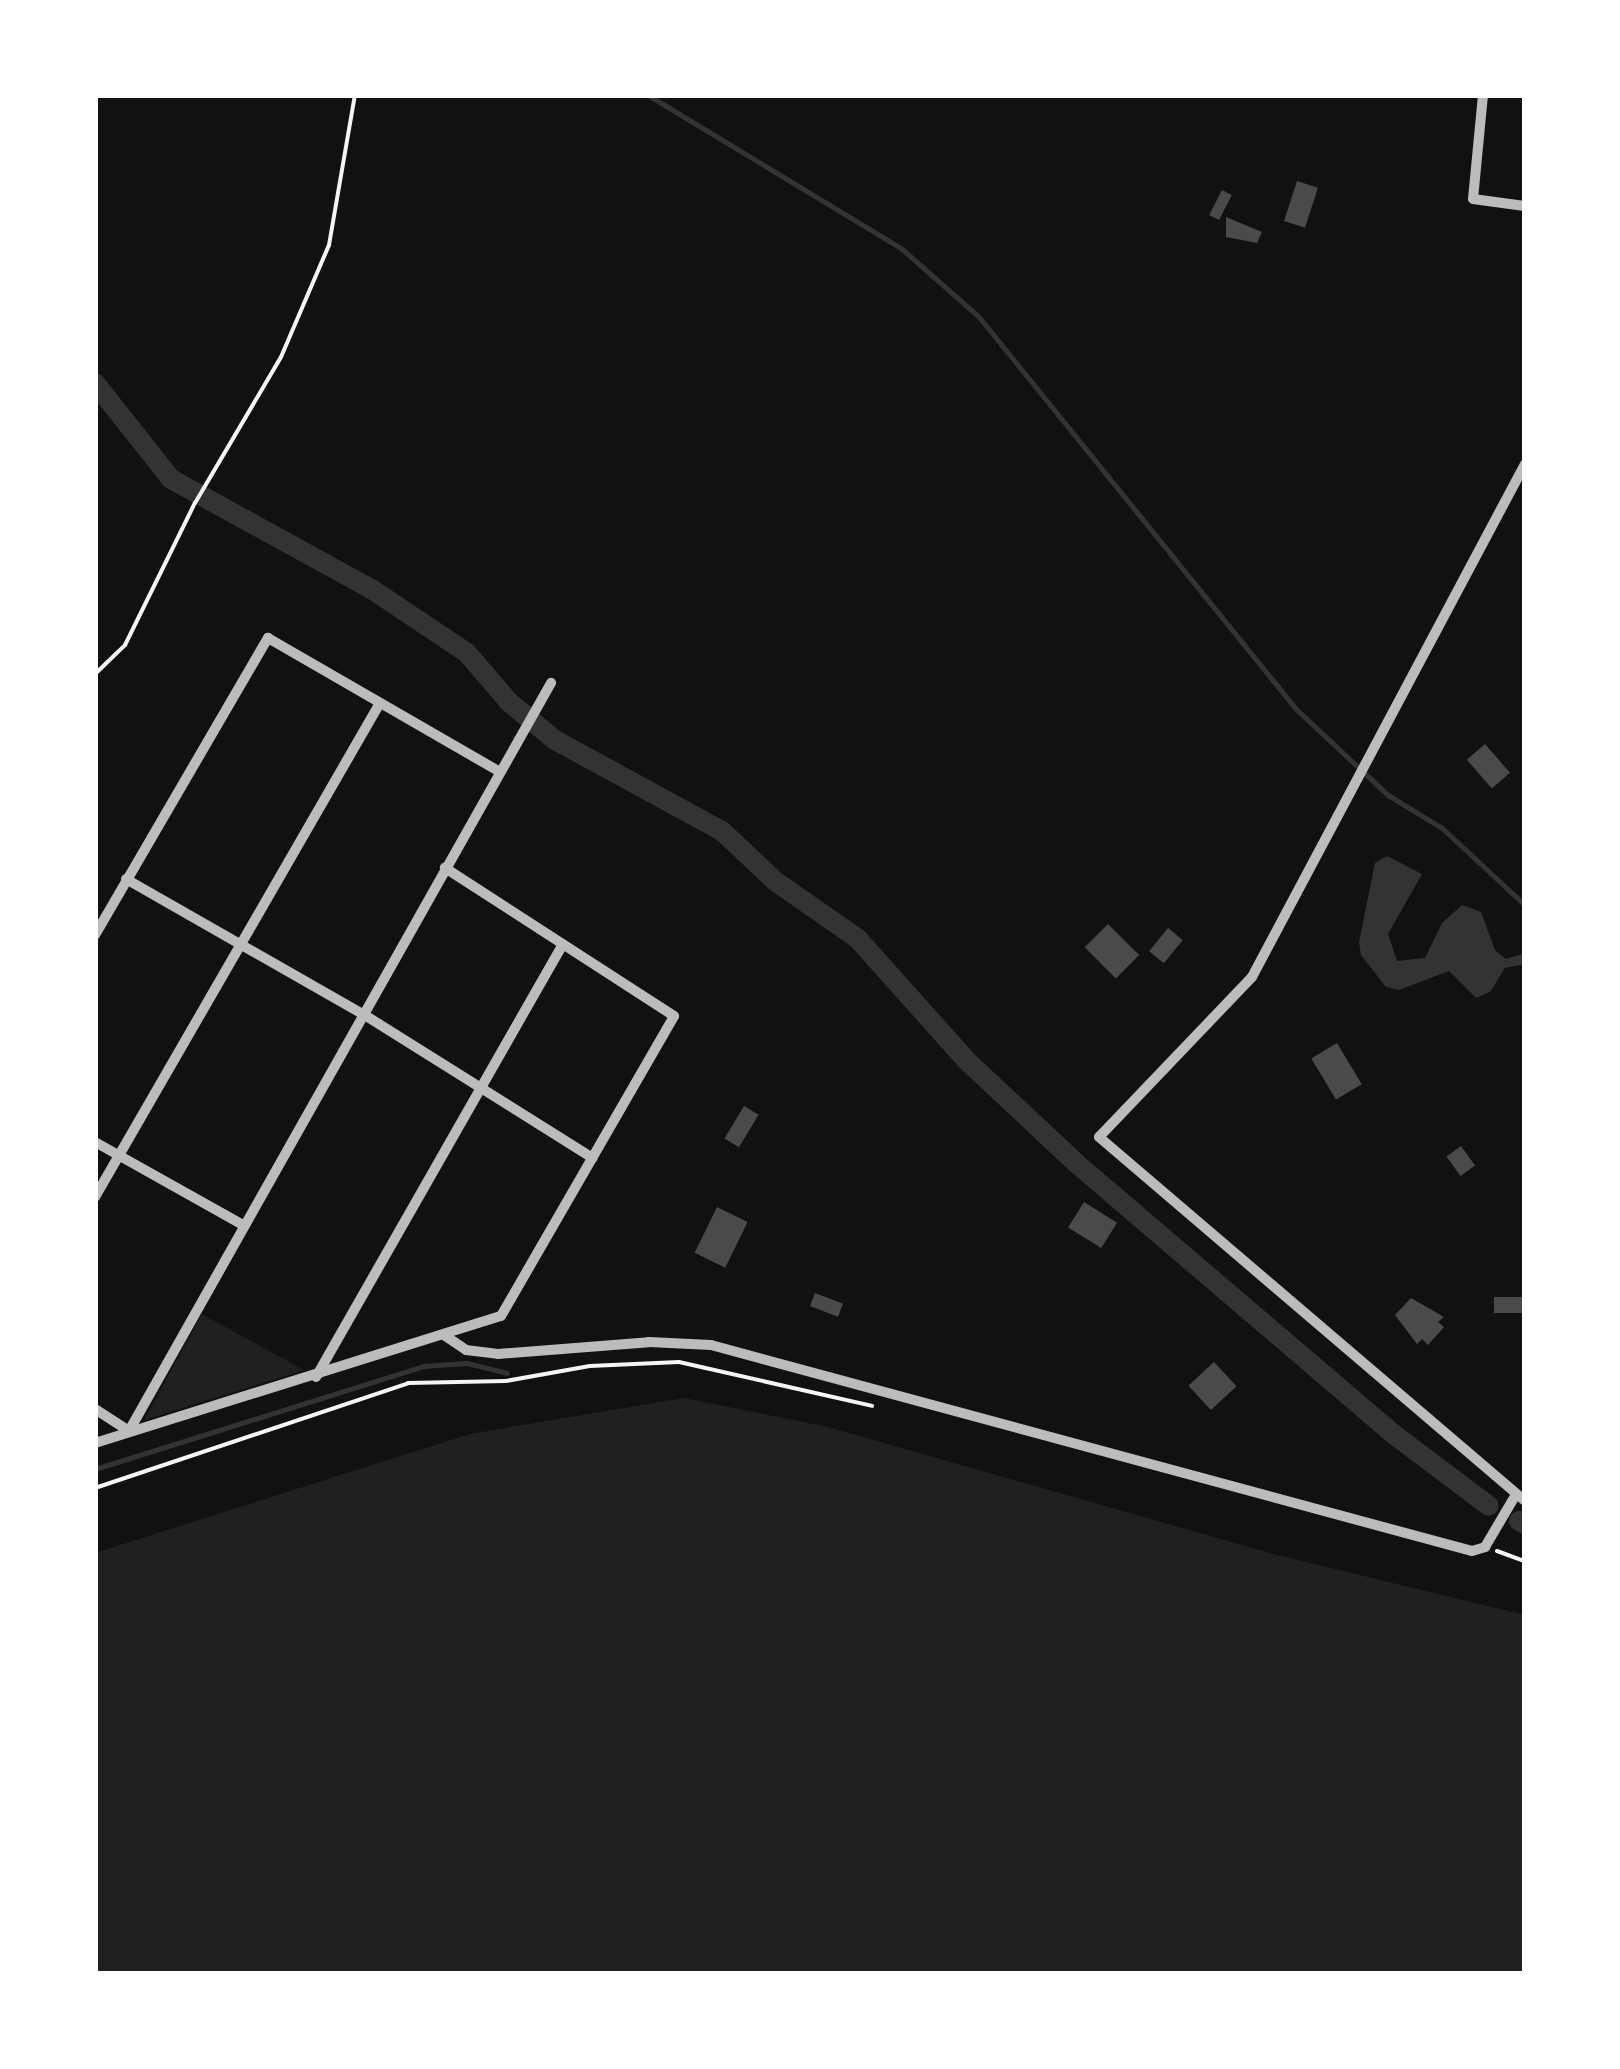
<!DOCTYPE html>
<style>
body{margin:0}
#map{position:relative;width:1620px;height:2069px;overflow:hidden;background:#111;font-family:"Golos Text",sans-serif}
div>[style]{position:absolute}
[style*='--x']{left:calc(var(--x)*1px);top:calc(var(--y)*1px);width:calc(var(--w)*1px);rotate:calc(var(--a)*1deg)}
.green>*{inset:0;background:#202020}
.water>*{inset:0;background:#333}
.stream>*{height:5px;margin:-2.5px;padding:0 2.5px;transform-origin:2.5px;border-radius:2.5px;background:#333}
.canal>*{height:20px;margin:-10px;padding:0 10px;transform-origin:10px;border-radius:10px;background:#333}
.building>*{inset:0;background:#4a4a4a;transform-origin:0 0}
.path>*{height:4px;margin:-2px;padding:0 2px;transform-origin:2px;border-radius:2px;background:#f5f5f5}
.minor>*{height:10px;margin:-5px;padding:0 5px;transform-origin:5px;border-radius:5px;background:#bcbcbc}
span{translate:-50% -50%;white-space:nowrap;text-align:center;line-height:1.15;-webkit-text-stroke:8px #fff;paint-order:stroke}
.frame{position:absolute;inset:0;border:98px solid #fff;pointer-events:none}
</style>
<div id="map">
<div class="green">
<div style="clip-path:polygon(202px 1314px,304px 1370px,144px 1420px)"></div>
<div style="clip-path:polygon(684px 1398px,828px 1427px,1277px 1555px,1525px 1615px,1525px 1974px,95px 1974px,95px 1553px,470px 1434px)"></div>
</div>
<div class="water">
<div style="clip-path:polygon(1387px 856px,1422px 874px,1388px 934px,1397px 961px,1425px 958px,1442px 923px,1462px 905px,1481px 912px,1495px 950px,1506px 959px,1525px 953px,1525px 964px,1505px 968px,1490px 992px,1476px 998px,1449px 971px,1399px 990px,1386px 987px,1361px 955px,1359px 942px,1375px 863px)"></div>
</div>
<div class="stream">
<div style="--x:648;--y:95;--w:297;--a:31.2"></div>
<div style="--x:902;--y:249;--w:103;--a:41.4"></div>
<div style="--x:979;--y:317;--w:504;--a:51.04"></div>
<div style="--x:1296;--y:709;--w:126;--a:43.1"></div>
<div style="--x:1388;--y:795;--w:63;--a:31.4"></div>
<div style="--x:1442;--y:828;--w:113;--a:42.9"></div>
<div style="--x:95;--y:1469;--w:344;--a:-17.4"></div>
<div style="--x:423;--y:1366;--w:44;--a:-3.9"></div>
<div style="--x:467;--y:1363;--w:41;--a:14"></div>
</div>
<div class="canal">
<div style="--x:95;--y:383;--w:122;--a:51.6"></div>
<div style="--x:171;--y:479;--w:230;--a:28.8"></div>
<div style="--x:373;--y:590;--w:113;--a:33.8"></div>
<div style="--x:467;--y:653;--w:65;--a:49.4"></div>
<div style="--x:509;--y:702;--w:60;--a:39.6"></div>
<div style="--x:555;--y:740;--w:190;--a:28.6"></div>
<div style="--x:722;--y:831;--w:73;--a:43.3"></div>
<div style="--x:775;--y:881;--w:101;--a:34.9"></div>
<div style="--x:858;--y:939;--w:162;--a:48.2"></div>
<div style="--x:966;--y:1060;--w:151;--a:43.1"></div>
<div style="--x:1076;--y:1163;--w:416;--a:40.5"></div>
<div style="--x:1392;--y:1433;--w:121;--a:37"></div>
<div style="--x:1519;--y:1521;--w:7;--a:27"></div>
</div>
<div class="building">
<div style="left:1297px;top:181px;width:22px;height:42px;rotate:18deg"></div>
<div style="left:1222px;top:190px;width:11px;height:28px;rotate:27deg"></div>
<div style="clip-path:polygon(1226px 217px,1262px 232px,1257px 243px,1226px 237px)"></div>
<div style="left:1485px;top:744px;width:38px;height:24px;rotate:49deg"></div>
<div style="left:1108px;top:924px;width:44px;height:33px;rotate:45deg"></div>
<div style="left:1168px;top:928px;width:19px;height:30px;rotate:39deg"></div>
<div style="left:1337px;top:1043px;width:48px;height:30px;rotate:59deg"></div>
<div style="left:744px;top:1106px;width:17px;height:38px;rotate:31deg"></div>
<div style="left:1461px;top:1146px;width:24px;height:18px;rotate:54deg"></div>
<div style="left:1084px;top:1202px;width:39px;height:30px;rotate:32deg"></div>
<div style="left:717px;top:1207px;width:34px;height:51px;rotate:26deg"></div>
<div style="left:815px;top:1293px;width:30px;height:14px;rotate:21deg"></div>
<div style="left:1525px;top:1297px;width:16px;height:31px;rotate:90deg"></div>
<div style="clip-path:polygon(1411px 1298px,1444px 1317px,1438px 1322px,1444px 1327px,1428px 1345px,1422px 1339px,1417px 1344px,1395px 1315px)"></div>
<div style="left:1214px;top:1362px;width:33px;height:35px;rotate:47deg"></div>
</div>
<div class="path">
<div style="--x:95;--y:674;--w:42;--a:-44"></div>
<div style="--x:125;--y:645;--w:158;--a:-63.8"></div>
<div style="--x:195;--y:503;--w:169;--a:-59.5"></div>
<div style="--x:281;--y:357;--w:122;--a:-66.8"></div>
<div style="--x:329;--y:245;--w:152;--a:-80.2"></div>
<div style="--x:95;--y:1488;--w:330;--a:-18.5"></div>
<div style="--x:408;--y:1383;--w:98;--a:-1.2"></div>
<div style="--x:506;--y:1381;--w:85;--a:-10.1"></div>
<div style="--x:590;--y:1366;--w:89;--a:-2.6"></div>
<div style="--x:679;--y:1362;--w:198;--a:12.8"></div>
<div style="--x:1497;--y:1551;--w:30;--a:20"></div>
</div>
<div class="minor">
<div style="--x:1483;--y:95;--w:104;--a:95.5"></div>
<div style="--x:1473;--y:199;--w:52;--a:7.7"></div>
<div style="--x:1525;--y:464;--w:581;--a:118.02"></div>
<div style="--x:1252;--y:977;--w:221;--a:133.7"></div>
<div style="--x:1099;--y:1137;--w:560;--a:40.51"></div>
<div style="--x:126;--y:879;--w:273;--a:29.7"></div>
<div style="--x:363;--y:1014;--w:271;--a:32.1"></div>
<div style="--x:95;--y:935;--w:344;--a:-59.8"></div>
<div style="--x:268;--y:638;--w:268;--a:30"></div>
<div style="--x:95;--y:1142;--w:170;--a:29.3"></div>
<div style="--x:95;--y:1197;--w:570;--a:-60.02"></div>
<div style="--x:444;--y:1335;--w:27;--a:34"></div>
<div style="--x:466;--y:1350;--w:32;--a:7"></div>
<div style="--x:498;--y:1354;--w:151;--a:-4.5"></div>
<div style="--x:649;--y:1342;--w:62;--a:2.8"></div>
<div style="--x:711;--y:1345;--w:788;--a:15.15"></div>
<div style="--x:1472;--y:1551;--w:14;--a:-17"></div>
<div style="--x:1485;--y:1547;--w:59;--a:-59.5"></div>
<div style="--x:316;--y:1377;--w:498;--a:-60.3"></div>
<div style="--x:95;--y:1409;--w:40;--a:32.9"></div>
<div style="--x:129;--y:1431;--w:859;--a:-60.57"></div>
<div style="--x:95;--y:1443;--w:425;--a:-17.4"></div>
<div style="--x:501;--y:1316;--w:346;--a:-60"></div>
<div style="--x:674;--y:1016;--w:273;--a:-147.1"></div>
</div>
<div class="frame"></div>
</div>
